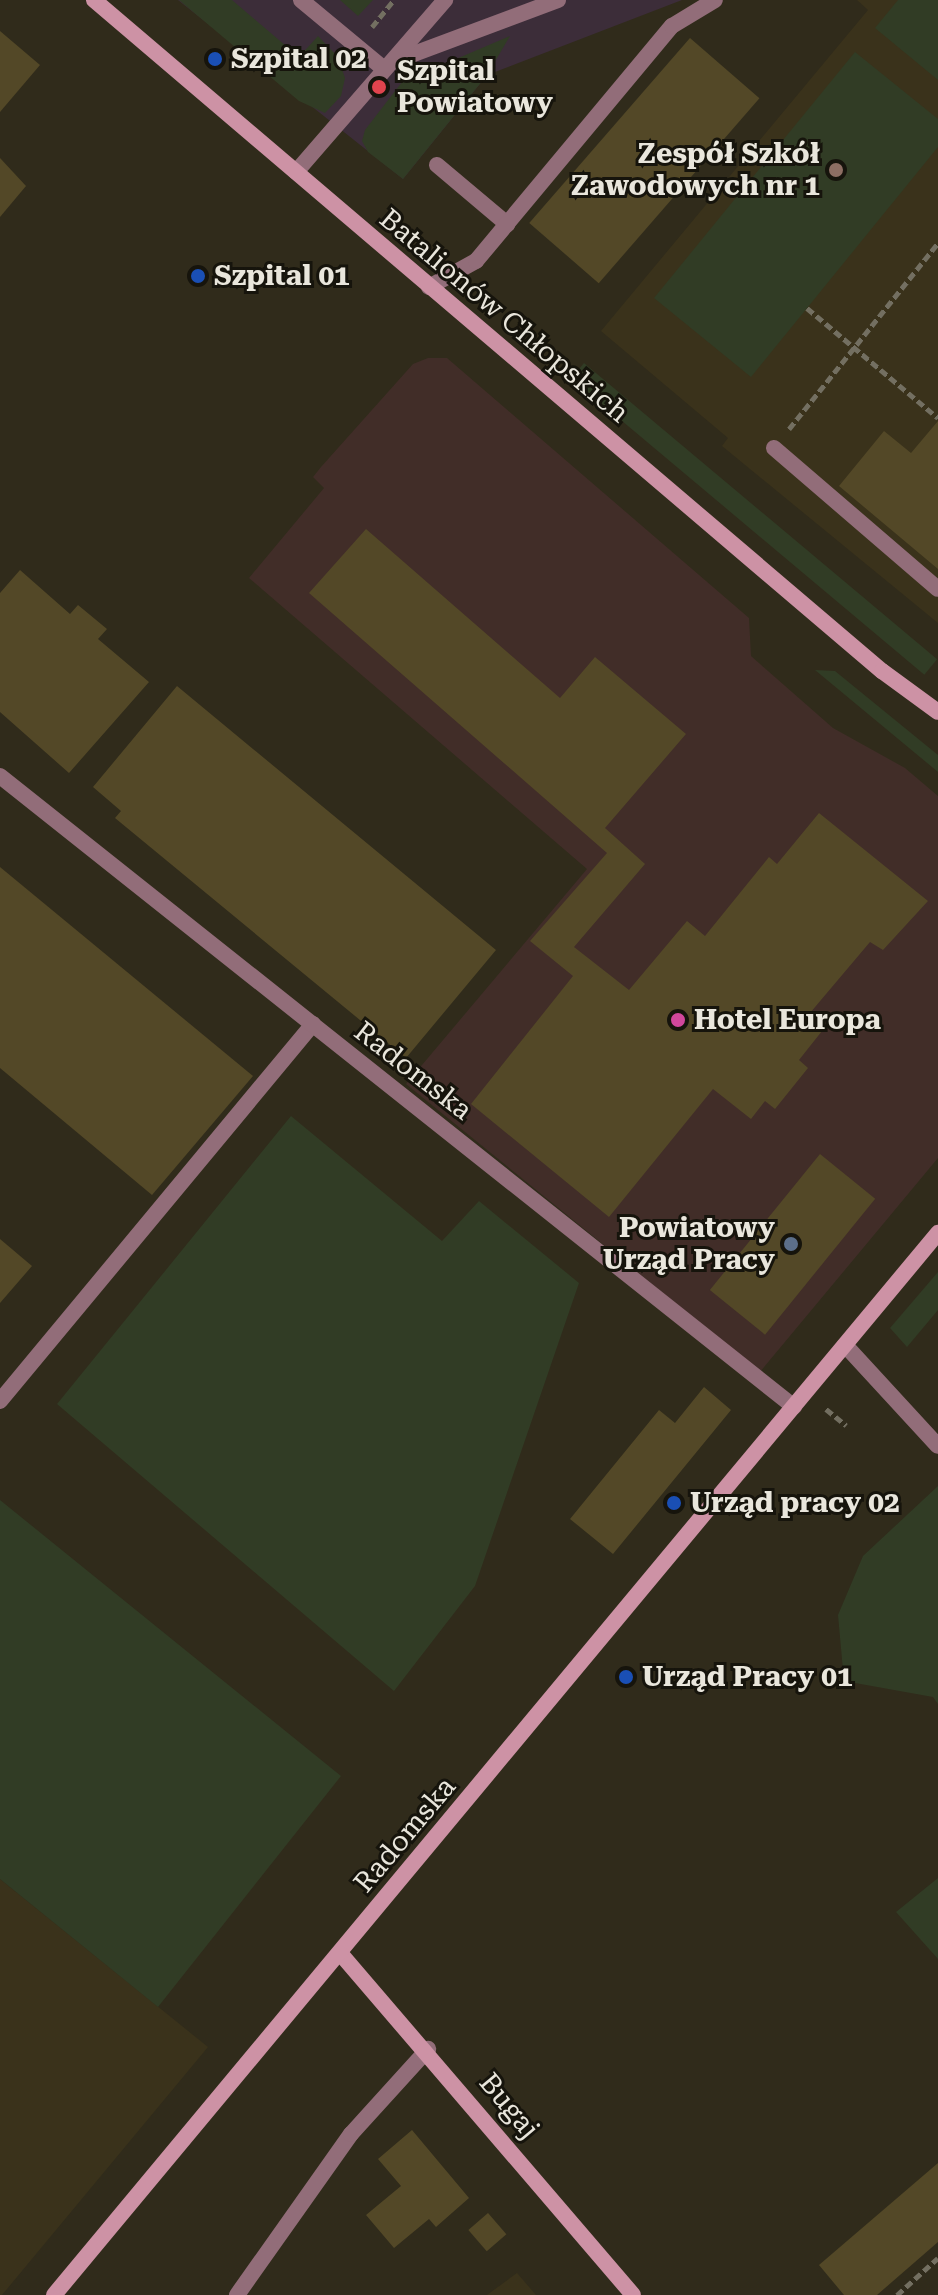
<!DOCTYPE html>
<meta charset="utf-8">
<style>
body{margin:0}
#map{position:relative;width:938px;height:2295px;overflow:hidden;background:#302b1b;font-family:"Roboto Serif",serif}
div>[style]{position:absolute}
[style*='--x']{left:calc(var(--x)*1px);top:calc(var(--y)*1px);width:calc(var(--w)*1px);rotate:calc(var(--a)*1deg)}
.commercial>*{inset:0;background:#412d28}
.built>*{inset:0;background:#3a321b}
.medical>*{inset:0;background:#3c2d39}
.green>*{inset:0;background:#313c25;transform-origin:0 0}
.building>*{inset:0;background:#534827;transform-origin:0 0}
.path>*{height:5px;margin-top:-2.5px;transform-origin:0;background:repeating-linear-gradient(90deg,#736f61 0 8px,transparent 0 12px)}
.lane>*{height:16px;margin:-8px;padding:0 8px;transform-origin:8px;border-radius:8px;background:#926d79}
.street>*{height:16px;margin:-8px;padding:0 8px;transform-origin:8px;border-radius:8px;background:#926d79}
.secondary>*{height:16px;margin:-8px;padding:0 8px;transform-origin:8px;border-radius:8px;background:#cd92a5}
.dots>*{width:22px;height:22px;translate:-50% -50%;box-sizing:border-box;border:4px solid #16140c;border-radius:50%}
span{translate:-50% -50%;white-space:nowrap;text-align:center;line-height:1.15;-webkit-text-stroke:6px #16140c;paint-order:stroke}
.poi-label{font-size:28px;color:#e9e6dc;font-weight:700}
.left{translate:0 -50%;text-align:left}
.right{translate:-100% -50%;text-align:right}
.street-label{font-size:28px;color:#e9e6dc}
</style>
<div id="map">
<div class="commercial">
<div style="clip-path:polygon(428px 358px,447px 358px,749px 618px,751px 656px,833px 728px,905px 768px,938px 796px,938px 1158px,760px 1372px,406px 1084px,587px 869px,249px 578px,324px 488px,313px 477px,321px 467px,413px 364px)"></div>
</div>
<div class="built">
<div style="clip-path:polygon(857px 0,938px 0,938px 623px,722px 446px,728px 438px,601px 331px,868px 10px)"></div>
<div style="clip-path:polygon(0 1879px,208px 2047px,2px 2295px,0 2295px)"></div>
<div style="clip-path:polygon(517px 2273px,536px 2295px,487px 2295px)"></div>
</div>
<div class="medical">
<div style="clip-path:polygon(178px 0,682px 0,487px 75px,403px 179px)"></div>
</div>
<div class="green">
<div style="clip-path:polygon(179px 0,232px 0,299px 57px,318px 36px,338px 57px,345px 78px,341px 96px,325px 113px,299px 101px)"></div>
<div style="clip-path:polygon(340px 0,373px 0,358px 16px)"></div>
<div style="clip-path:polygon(898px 0,938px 0,938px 80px,875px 28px)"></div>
<div style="clip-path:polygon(510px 36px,487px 75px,403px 179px,368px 152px,362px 141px,365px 130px,402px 82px)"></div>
<div style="clip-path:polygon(855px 52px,938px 119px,938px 147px,751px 377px,654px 298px)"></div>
<div style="left:584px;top:363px;width:461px;height:20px;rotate:40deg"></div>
<div style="clip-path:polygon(815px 670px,835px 671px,938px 755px,938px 772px)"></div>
<div style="clip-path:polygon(291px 1116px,442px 1241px,479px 1201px,579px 1283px,475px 1586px,394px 1691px,57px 1404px)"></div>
<div style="clip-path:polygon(938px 1272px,938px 1310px,907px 1347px,890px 1328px)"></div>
<div style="clip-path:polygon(938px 1486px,938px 1704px,933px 1697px,844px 1681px,838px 1615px,863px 1556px)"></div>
<div style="clip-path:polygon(0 1500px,341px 1776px,158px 2007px,0 1879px)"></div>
<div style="clip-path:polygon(938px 1878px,938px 1959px,896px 1912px)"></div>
</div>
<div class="building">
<div style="clip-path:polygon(0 31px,40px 65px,0 112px)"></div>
<div style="left:690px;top:38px;width:92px;height:245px;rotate:41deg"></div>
<div style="clip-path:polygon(0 158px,26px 186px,0 217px)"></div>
<div style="clip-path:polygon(938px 421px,938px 569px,839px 486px,884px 431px,911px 453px)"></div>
<div style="clip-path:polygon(366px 529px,560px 698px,595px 657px,686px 734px,605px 828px,645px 864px,574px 947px,629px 990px,687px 921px,705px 936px,769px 857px,777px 864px,819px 813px,928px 901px,883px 950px,870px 942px,810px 1013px,826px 1026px,799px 1060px,808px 1068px,775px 1109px,765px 1101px,751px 1119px,713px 1089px,609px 1217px,471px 1104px,573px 976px,530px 941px,607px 853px,309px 593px)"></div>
<div style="clip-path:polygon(20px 570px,70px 614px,78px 605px,107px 629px,98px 639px,149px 682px,69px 773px,0 712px,0 593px)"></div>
<div style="clip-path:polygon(177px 686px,496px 950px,406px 1058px,115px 818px,121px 811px,93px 787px)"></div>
<div style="clip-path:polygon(0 867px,253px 1076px,152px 1195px,0 1068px)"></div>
<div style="left:820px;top:1154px;width:71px;height:175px;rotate:39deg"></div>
<div style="clip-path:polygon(0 1239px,32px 1266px,0 1303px)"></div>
<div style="clip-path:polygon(704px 1387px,731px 1410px,613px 1554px,570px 1519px,659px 1410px,675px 1423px)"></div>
<div style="clip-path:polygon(412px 2130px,469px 2198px,436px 2227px,429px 2219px,394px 2248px,366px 2215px,401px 2186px,378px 2159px)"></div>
<div style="clip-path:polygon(938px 2163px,938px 2242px,877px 2295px,844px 2295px,819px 2265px)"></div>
<div style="left:488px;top:2213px;width:28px;height:26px;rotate:49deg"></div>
</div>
<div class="path">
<div style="--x:372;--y:27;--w:35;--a:-51"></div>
<div style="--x:807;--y:308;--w:171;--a:40"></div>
<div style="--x:789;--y:429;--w:238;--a:-51.3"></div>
<div style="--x:826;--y:1409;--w:26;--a:39"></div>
<div style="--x:897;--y:2295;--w:55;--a:-42.1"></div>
</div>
<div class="lane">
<div style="--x:301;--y:0;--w:108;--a:39.7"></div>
<div style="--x:395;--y:61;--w:174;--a:-20.5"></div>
<div style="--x:437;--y:165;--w:92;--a:40.1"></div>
<div style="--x:296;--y:172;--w:228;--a:-49.1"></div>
<div style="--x:429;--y:287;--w:54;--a:-29"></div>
<div style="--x:476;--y:261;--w:306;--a:-50.2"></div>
<div style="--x:672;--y:26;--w:50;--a:-31.2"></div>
<div style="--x:774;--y:448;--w:216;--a:40.7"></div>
<div style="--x:845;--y:1345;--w:137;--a:47.4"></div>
<div style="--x:0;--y:1401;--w:490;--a:-50.3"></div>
<div style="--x:237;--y:2295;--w:197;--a:-54.7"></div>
<div style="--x:351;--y:2134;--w:115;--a:-47.8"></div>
</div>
<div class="street">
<div style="--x:0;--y:776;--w:1014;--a:38.47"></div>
</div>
<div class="secondary">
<div style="--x:94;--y:0;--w:1035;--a:40.42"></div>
<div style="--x:882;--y:671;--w:69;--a:36.2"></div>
<div style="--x:340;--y:1953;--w:450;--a:49.4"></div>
<div style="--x:54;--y:2295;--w:1382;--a:-50.23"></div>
</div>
<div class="dots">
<div style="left:215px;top:59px;background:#1a4fb4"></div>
<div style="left:379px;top:87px;background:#e0444e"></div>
<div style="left:836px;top:170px;background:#8d6e63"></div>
<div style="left:198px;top:276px;background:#1a4fb4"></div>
<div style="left:678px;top:1020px;background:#d1479c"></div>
<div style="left:791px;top:1244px;background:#5c6f8a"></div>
<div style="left:674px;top:1503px;background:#1a4fb4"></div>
<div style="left:626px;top:1677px;background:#1a4fb4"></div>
</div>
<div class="poi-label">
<span class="left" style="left:231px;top:59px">Szpital 02</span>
<span class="left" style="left:397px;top:87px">Szpital<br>Powiatowy</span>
<span class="right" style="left:820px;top:170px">Zespół Szkół<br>Zawodowych nr 1</span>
<span class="left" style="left:214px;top:276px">Szpital 01</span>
<span class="left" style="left:694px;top:1020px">Hotel Europa</span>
<span class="right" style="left:775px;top:1244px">Powiatowy<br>Urząd Pracy</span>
<span class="left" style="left:690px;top:1503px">Urząd pracy 02</span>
<span class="left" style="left:642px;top:1677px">Urząd Pracy 01</span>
</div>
<div class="street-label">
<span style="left:504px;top:316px;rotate:40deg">Batalionów Chłopskich</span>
<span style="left:413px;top:1071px;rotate:38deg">Radomska</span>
<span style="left:405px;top:1835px;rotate:-50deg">Radomska</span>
<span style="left:509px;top:2106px;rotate:50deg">Bugaj</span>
</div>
</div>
